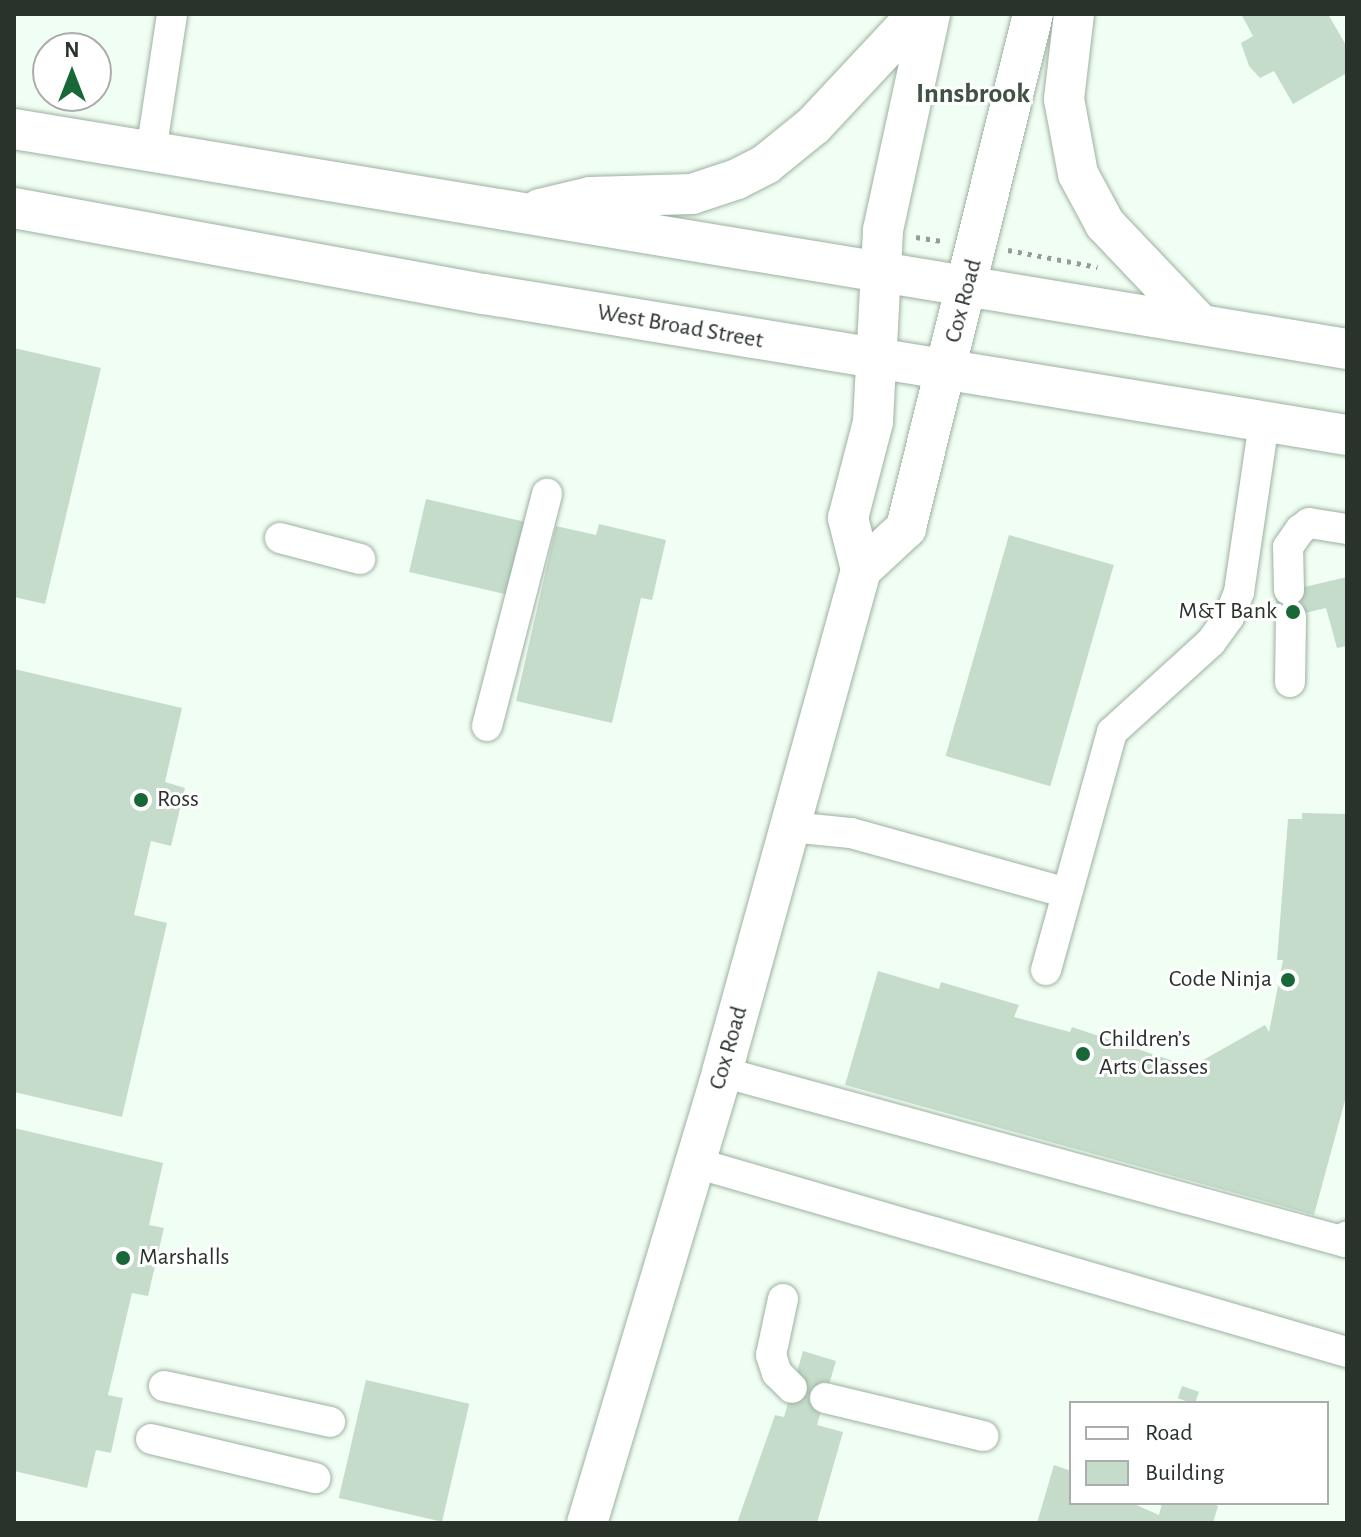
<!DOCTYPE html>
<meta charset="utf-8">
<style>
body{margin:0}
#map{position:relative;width:1361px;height:1537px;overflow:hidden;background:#f1fef3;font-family:"Alegreya Sans",sans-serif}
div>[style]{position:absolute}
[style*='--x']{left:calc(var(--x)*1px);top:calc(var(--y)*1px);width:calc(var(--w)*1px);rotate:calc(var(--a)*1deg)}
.building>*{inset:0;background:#c6dccb;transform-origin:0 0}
.path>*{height:5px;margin-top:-2.5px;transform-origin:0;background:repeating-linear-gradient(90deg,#939e95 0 4px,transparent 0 10px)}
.roads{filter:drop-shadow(0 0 2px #9cb1a0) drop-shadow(0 0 2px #9cb1a0)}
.minor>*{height:30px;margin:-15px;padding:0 15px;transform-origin:15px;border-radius:15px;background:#fff}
.major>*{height:40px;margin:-20px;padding:0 20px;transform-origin:20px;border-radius:20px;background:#fff}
.dots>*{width:22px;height:22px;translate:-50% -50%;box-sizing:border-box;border:4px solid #fff;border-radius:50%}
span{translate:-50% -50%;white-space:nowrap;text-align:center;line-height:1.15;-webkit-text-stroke:6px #fff;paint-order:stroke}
.street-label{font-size:24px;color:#2a322c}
.poi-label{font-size:24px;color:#2a322c}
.right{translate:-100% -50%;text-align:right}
.left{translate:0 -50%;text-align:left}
.quarter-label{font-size:28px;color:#3f5243;font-weight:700}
.frame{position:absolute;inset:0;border:16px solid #2a322c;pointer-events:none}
.legend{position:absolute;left:1069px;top:1401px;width:260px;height:104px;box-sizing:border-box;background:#fff;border:2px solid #aaadab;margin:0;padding:10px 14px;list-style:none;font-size:24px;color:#2a322c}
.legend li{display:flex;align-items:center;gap:16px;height:40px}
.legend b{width:40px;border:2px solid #aaadab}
.north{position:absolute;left:32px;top:32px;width:80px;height:80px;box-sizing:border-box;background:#fff;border:2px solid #aaadab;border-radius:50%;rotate:0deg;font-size:22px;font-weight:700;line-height:32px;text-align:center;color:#2a322c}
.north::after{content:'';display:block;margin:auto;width:28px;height:36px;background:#176737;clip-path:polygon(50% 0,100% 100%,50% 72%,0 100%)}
</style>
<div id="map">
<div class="building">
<div style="clip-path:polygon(1241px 14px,1328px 14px,1347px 47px,1347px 73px,1293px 104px,1274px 71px,1260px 78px,1249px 66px,1241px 43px,1253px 36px)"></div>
<div style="clip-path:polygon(14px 348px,101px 368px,45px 604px,14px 597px)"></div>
<div style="left:426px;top:499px;width:110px;height:75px;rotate:13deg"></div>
<div style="clip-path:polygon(599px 524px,666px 540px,652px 600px,641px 598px,612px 723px,516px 701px,556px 526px,596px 535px)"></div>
<div style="left:1009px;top:535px;width:109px;height:230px;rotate:16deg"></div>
<div style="clip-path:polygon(1347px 577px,1347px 646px,1337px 648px,1326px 608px,1280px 619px,1274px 594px)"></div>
<div style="clip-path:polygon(14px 669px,182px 708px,165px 782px,185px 788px,171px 846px,151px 841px,134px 915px,167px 923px,122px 1117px,14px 1092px)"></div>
<div style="clip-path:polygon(1302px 813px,1347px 814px,1347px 1093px,1314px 1215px,845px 1085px,878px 971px,939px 989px,941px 982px,1019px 1005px,1014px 1017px,1070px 1032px,1072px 1027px,1200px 1070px,1196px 1064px,1265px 1025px,1269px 1032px,1283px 960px,1277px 960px,1288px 819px,1302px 819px)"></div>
<div style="clip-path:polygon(14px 1128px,163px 1163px,149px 1225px,164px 1228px,148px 1296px,132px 1293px,108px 1395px,123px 1398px,111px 1453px,96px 1450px,87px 1488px,14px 1471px)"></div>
<div style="clip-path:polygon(803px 1351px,836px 1361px,817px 1425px,843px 1432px,817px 1523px,737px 1523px,775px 1415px,784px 1417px)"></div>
<div style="left:366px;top:1380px;width:106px;height:121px;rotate:13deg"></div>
<div style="left:1182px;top:1386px;width:18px;height:13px;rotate:19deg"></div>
<div style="clip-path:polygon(1054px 1465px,1071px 1471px,1071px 1503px,1132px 1503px,1159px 1515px,1162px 1503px,1209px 1503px,1218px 1506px,1213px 1523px,1037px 1523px)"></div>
</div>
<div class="path">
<div style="--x:916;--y:237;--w:26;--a:9"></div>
<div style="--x:1008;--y:250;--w:91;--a:10.8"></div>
</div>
<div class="roads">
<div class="minor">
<div style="--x:151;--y:152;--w:140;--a:-81.3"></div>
<div style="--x:280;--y:538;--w:83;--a:14.7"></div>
<div style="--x:1289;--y:590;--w:43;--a:-91.3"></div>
<div style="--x:1288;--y:547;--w:21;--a:-55"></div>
<div style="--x:1300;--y:530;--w:11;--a:-38"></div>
<div style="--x:1309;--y:523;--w:38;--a:9"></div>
<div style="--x:1290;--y:682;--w:65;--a:-89.1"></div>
<div style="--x:487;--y:726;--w:240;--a:-75.5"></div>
<div style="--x:790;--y:827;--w:61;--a:5.6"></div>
<div style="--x:851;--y:833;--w:224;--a:15.5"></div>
<div style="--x:1046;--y:970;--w:247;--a:-74.5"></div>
<div style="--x:1112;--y:732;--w:134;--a:-42.3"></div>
<div style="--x:1211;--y:642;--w:31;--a:-54"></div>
<div style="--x:1229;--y:617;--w:27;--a:-68"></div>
<div style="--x:1239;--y:592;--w:172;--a:-81.6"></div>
<div style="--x:722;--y:1072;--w:646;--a:15.26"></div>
<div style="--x:1345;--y:1242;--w:6;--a:-72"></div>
<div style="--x:696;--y:1163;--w:678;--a:16.19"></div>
<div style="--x:783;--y:1299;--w:57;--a:102.1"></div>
<div style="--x:771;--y:1355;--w:19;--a:72"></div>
<div style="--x:777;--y:1373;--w:21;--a:45"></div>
<div style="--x:164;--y:1386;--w:170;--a:12.2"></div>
<div style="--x:825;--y:1398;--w:163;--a:13.5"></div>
<div style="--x:151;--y:1439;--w:169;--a:13.4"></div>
</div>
<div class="major">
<div style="--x:1074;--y:14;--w:86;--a:96.7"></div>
<div style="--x:1064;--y:99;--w:76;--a:79.4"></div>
<div style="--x:1078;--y:174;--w:57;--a:61.6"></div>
<div style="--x:1105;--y:224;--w:138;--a:46.5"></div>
<div style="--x:14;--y:129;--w:1351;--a:9.37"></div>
<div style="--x:14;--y:208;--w:478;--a:10.4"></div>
<div style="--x:484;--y:294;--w:874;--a:9.28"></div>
<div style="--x:540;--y:209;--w:51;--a:-13.5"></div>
<div style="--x:590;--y:197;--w:102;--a:-1.7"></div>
<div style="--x:692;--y:194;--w:47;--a:-18.4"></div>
<div style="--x:737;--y:179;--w:33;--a:-27"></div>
<div style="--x:766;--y:164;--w:62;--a:-39.1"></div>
<div style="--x:814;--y:125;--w:152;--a:-46.9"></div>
<div style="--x:861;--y:570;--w:62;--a:-43"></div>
<div style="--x:906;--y:528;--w:529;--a:-76.12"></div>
<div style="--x:587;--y:1523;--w:471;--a:-73.3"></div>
<div style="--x:722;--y:1072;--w:521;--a:-74.52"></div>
<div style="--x:861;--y:570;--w:54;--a:-104"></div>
<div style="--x:848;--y:518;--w:99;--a:-75.4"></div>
<div style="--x:873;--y:422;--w:192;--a:-87"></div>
<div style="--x:883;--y:230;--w:221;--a:-77.7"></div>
</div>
</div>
<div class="dots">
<div style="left:1293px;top:612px;background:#176737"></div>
<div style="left:141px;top:800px;background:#176737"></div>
<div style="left:1288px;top:980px;background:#176737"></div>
<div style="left:1083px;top:1054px;background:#176737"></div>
<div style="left:123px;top:1258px;background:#176737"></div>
</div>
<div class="street-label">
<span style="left:964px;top:301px;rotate:-75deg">Cox Road</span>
<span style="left:680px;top:327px;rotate:10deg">West Broad Street</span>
<span style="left:729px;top:1048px;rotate:-74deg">Cox Road</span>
</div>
<div class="poi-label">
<span class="right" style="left:1277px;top:612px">M&amp;T Bank</span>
<span class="left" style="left:157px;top:800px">Ross</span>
<span class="right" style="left:1272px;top:980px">Code Ninja</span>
<span class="left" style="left:1099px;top:1054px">Children’s<br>Arts Classes</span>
<span class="left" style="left:139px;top:1258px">Marshalls</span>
</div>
<div class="quarter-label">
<span style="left:973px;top:94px">Innsbrook</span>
</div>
<div class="frame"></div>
<ul class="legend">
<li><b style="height:10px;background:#fff"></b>Road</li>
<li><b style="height:22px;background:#c6dccb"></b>Building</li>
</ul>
<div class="north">N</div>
</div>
